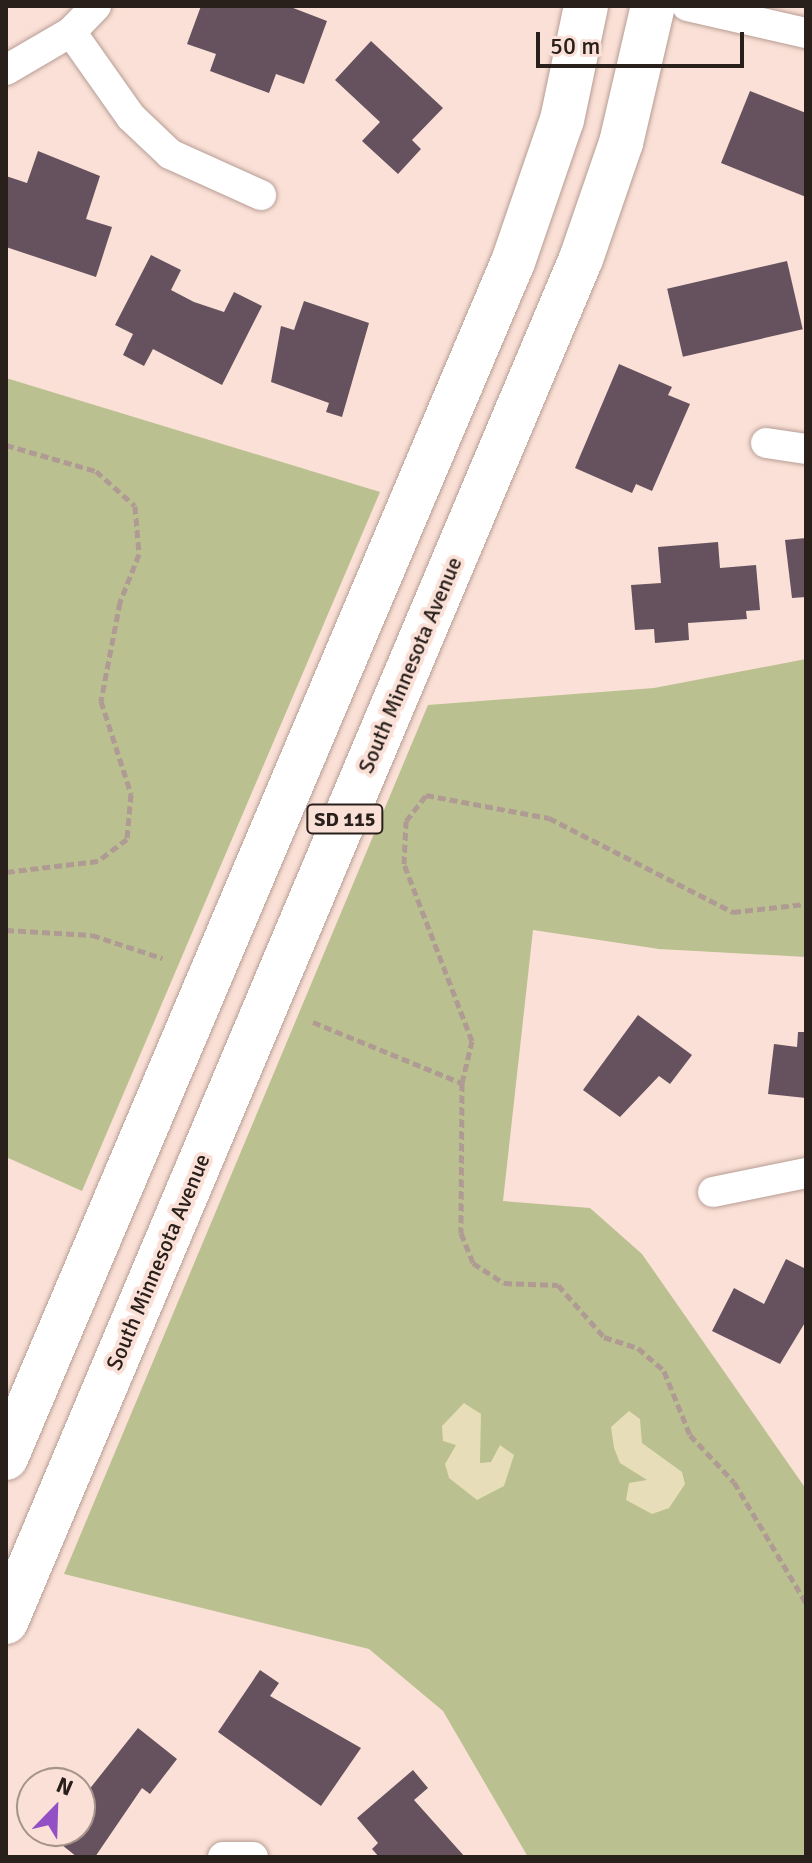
<!DOCTYPE html>
<style>
body{margin:0}
#map{position:relative;width:812px;height:1863px;overflow:hidden;background:#fae0d6;font-family:Signika,sans-serif}
div>[style]{position:absolute}
[style*='--x']{left:calc(var(--x)*1px);top:calc(var(--y)*1px);width:calc(var(--w)*1px);rotate:calc(var(--a)*1deg)}
.green>*{inset:0;background:#bac08f}
.sand>*{inset:0;background:#e7ddb8}
.building>*{inset:0;background:#65525e;transform-origin:0 0}
.path>*{height:5px;margin-top:-2.5px;transform-origin:0;background:repeating-linear-gradient(90deg,#af9b93 0 8px,transparent 0 12px)}
.roads{filter:drop-shadow(0 0 2px #b69d94) drop-shadow(0 0 2px #b69d94)}
.minor>*{height:30px;margin:-15px;padding:0 15px;transform-origin:15px;border-radius:15px;background:#fff}
.primary>*{height:44px;margin:-22px;padding:0 22px;transform-origin:22px;border-radius:22px;background:#fff}
span{translate:-50% -50%;white-space:nowrap;text-align:center;line-height:1.15;-webkit-text-stroke:8px #fae0d6;paint-order:stroke}
.shield-label span{padding:2px 6px;background:#fae0d6;border:2px solid;border-radius:6px;-webkit-text-stroke-width:0}
.shield-label{font-size:20px;color:#29201c;font-weight:700}
.street-label{font-size:22px;color:#29201c}
.frame{position:absolute;inset:0;border:8px solid #29201c;pointer-events:none}
.north{position:absolute;left:16px;top:1767px;width:80px;height:80px;box-sizing:border-box;background:#fae0d6;border:2px solid #a6938c;border-radius:50%;rotate:23deg;font-size:22px;font-weight:700;line-height:32px;text-align:center;color:#29201c}
.north::after{content:'';display:block;margin:auto;width:28px;height:36px;background:#934fc4;clip-path:polygon(50% 0,100% 100%,50% 72%,0 100%)}
.scale{position:absolute;left:536px;top:32px;width:208px;height:36px;box-sizing:border-box;border:4px solid #29201c;border-top:0;padding-left:10px;font-size:24px;line-height:28px;white-space:nowrap;color:#29201c;-webkit-text-stroke:6px #fae0d6;paint-order:stroke}
</style>
<div id="map">
<div class="green">
<div style="clip-path:polygon(6px 378px,380px 492px,82px 1191px,6px 1157px)"></div>
<div style="clip-path:polygon(806px 659px,806px 957px,659px 949px,533px 930px,503px 1201px,590px 1208px,642px 1254px,806px 1489px,806px 1857px,528px 1857px,443px 1711px,369px 1649px,64px 1574px,428px 705px,654px 688px)"></div>
</div>
<div class="sand">
<div style="clip-path:polygon(464px 1403px,481px 1414px,480px 1463px,491px 1462px,500px 1445px,514px 1455px,504px 1486px,477px 1500px,449px 1478px,445px 1464px,456px 1445px,443px 1441px,442px 1426px)"></div>
<div style="clip-path:polygon(629px 1411px,640px 1419px,642px 1443px,682px 1472px,685px 1484px,669px 1508px,652px 1514px,626px 1500px,629px 1483px,647px 1480px,620px 1463px,614px 1448px,611px 1427px)"></div>
</div>
<div class="building">
<div style="clip-path:polygon(201px 6px,288px 6px,327px 21px,304px 84px,276px 74px,269px 93px,210px 71px,216px 54px,187px 44px)"></div>
<div style="clip-path:polygon(371px 41px,443px 108px,412px 140px,421px 149px,398px 174px,362px 141px,380px 122px,335px 80px)"></div>
<div style="clip-path:polygon(750px 91px,806px 113px,806px 197px,721px 163px)"></div>
<div style="clip-path:polygon(38px 151px,100px 176px,86px 219px,112px 227px,96px 277px,6px 247px,6px 176px,27px 183px)"></div>
<div style="clip-path:polygon(151px 255px,181px 270px,171px 290px,194px 302px,224px 312px,234px 292px,262px 306px,222px 385px,153px 349px,144px 366px,123px 355px,133px 334px,115px 325px)"></div>
<div style="left:787px;top:261px;width:70px;height:123px;rotate:77deg"></div>
<div style="clip-path:polygon(304px 301px,369px 323px,342px 417px,326px 412px,329px 403px,271px 382px,281px 326px,294px 330px)"></div>
<div style="clip-path:polygon(619px 364px,672px 387px,668px 395px,690px 404px,652px 491px,636px 484px,632px 493px,575px 468px)"></div>
<div style="clip-path:polygon(806px 538px,806px 597px,792px 598px,785px 540px)"></div>
<div style="clip-path:polygon(718px 542px,720px 568px,756px 565px,760px 610px,746px 611px,747px 619px,688px 623px,689px 640px,655px 643px,654px 629px,635px 630px,631px 585px,661px 583px,658px 547px)"></div>
<div style="clip-path:polygon(638px 1015px,692px 1055px,670px 1084px,659px 1076px,620px 1117px,583px 1090px)"></div>
<div style="clip-path:polygon(798px 1032px,806px 1032px,806px 1098px,768px 1094px,774px 1044px,797px 1047px)"></div>
<div style="clip-path:polygon(786px 1259px,806px 1269px,806px 1321px,780px 1364px,712px 1331px,734px 1288px,764px 1304px)"></div>
<div style="clip-path:polygon(260px 1670px,279px 1683px,270px 1696px,361px 1748px,321px 1806px,218px 1732px)"></div>
<div style="clip-path:polygon(138px 1728px,177px 1759px,150px 1794px,142px 1788px,95px 1857px,77px 1857px,52px 1837px,80px 1831px,80px 1801px)"></div>
<div style="clip-path:polygon(413px 1770px,428px 1788px,414px 1800px,465px 1857px,379px 1857px,372px 1849px,378px 1843px,357px 1818px)"></div>
</div>
<div class="path">
<div style="--x:6;--y:445;--w:94;--a:16.1"></div>
<div style="--x:96;--y:471;--w:52;--a:41.9"></div>
<div style="--x:135;--y:506;--w:48;--a:85.2"></div>
<div style="--x:139;--y:554;--w:52;--a:111.6"></div>
<div style="--x:120;--y:602;--w:101;--a:100.9"></div>
<div style="--x:101;--y:701;--w:98;--a:72.1"></div>
<div style="--x:131;--y:794;--w:45;--a:95.1"></div>
<div style="--x:127;--y:839;--w:36;--a:143"></div>
<div style="--x:98;--y:861;--w:93;--a:173.2"></div>
<div style="--x:6;--y:930;--w:86;--a:3.3"></div>
<div style="--x:92;--y:935;--w:74;--a:18.2"></div>
<div style="--x:313;--y:1022;--w:161;--a:22.3"></div>
<div style="--x:462;--y:1083;--w:150;--a:90.4"></div>
<div style="--x:461;--y:1233;--w:32;--a:68"></div>
<div style="--x:473;--y:1263;--w:37;--a:33"></div>
<div style="--x:504;--y:1283;--w:54;--a:2.1"></div>
<div style="--x:558;--y:1285;--w:69;--a:48.5"></div>
<div style="--x:604;--y:1337;--w:36;--a:18"></div>
<div style="--x:638;--y:1348;--w:35;--a:41"></div>
<div style="--x:664;--y:1371;--w:69;--a:67.9"></div>
<div style="--x:690;--y:1435;--w:64;--a:46.9"></div>
<div style="--x:734;--y:1482;--w:141;--a:59.2"></div>
<div style="--x:462;--y:1083;--w:43;--a:-76.6"></div>
<div style="--x:472;--y:1041;--w:190;--a:-111"></div>
<div style="--x:404;--y:864;--w:43;--a:-87.3"></div>
<div style="--x:406;--y:821;--w:33;--a:-52"></div>
<div style="--x:426;--y:795;--w:125;--a:10.6"></div>
<div style="--x:549;--y:818;--w:207;--a:27.1"></div>
<div style="--x:733;--y:912;--w:73;--a:-6.3"></div>
</div>
<div class="roads">
<div class="minor">
<div style="--x:687;--y:6;--w:122;--a:12.8"></div>
<div style="--x:71;--y:32;--w:104;--a:54.8"></div>
<div style="--x:131;--y:117;--w:54;--a:43.5"></div>
<div style="--x:170;--y:154;--w:100;--a:24.3"></div>
<div style="--x:6;--y:70;--w:75;--a:-30.3"></div>
<div style="--x:71;--y:32;--w:36;--a:-46"></div>
<div style="--x:766;--y:443;--w:40;--a:8.5"></div>
<div style="--x:713;--y:1192;--w:95;--a:-11.5"></div>
<div style="--x:223;--y:1857;--w:30;--a:0"></div>
</div>
<div class="primary">
<div style="--x:6;--y:1458;--w:1299;--a:-67.03"></div>
<div style="--x:513;--y:262;--w:150;--a:-71"></div>
<div style="--x:562;--y:120;--w:116;--a:-78.1"></div>
<div style="--x:6;--y:1622;--w:1479;--a:-67.13"></div>
<div style="--x:581;--y:259;--w:123;--a:-71"></div>
<div style="--x:621;--y:143;--w:141;--a:-76.9"></div>
</div>
</div>
<div class="shield-label">
<span style="left:345px;top:819px">SD 115</span>
</div>
<div class="street-label">
<span style="left:410px;top:665px;rotate:-67deg">South Minnesota Avenue</span>
<span style="left:158px;top:1262px;rotate:-67deg">South Minnesota Avenue</span>
</div>
<div class="frame"></div>
<div class="north">N</div>
<div class="scale">50 m</div>
</div>
